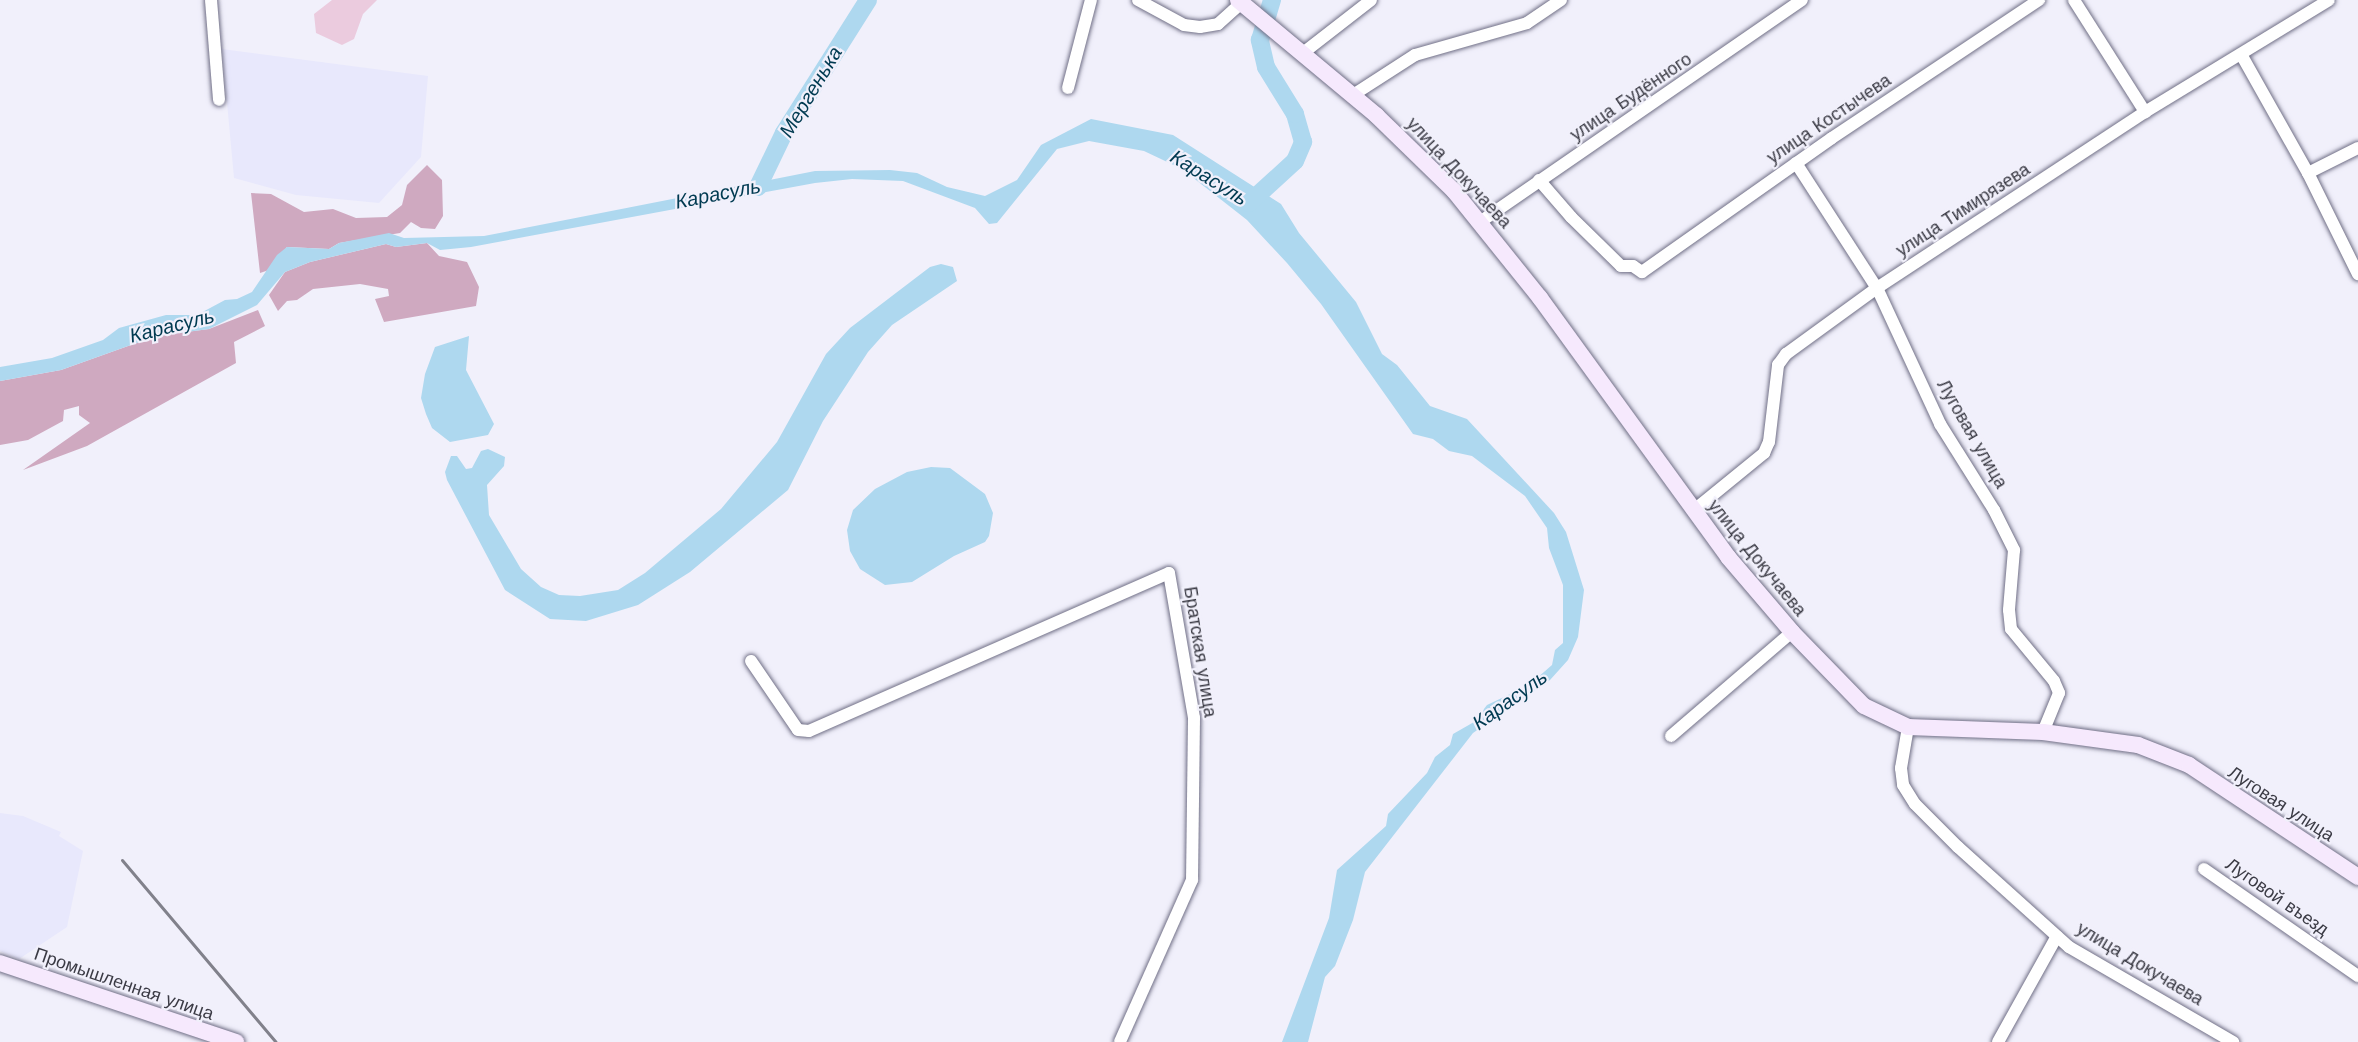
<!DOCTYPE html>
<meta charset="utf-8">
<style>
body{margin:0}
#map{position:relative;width:2358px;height:1042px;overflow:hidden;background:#f1f0fb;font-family:"Work Sans",sans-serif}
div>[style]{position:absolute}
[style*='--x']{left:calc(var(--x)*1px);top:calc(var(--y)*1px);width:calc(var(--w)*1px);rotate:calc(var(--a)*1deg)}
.built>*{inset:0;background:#e8e8fc}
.green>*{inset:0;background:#ebcbde}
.forest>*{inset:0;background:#cfa9c0}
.water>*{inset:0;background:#aed8ef}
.river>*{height:18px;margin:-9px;padding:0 9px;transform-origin:9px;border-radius:9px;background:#aed8ef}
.roads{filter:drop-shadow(0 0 2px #706f86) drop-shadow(0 0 2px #706f86)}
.street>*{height:12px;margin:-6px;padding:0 6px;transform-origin:6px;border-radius:6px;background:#fff}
.secondary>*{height:16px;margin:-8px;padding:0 8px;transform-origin:8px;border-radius:8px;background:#f6e9fd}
.rail>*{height:3px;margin:-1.5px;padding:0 1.5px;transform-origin:1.5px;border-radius:1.5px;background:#81818b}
span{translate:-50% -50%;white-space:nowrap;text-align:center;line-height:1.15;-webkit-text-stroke:4.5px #f1f0fb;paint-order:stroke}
.street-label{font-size:18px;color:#3b3b45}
.water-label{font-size:20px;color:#003a51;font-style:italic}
</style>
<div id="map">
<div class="built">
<div style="clip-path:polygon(222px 49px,428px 76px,421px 157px,379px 203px,296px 195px,234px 178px)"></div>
<div style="clip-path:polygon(0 813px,23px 816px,61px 832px,59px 836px,83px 851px,67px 927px,19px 959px,0 951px)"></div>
</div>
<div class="green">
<div style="clip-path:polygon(332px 0,377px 0,363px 14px,354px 39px,342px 45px,316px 33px,314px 14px)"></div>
</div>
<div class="forest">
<div style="clip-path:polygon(427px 165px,442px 180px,443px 216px,435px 229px,421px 228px,411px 222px,400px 233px,339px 243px,329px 249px,287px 247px,269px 270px,260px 273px,251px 193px,271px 194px,304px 212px,333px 209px,356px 218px,387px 217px,402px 205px,407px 185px)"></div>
<div style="clip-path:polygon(427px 243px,439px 256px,467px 262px,479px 287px,476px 306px,384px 322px,375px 299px,389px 296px,388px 289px,360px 284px,313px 289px,297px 300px,287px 301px,278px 311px,269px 295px,285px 272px,310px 262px,386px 244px,396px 247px)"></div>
<div style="clip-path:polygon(258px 310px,265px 326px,234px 342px,236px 363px,87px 446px,23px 470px,90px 423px,79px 415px,79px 406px,64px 410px,63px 421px,28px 440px,0 445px,0 381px,61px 370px,156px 336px,209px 329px)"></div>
</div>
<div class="water">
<div style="clip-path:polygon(1091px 119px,1173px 135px,1281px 204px,1299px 233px,1356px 302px,1382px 354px,1397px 365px,1430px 406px,1467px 419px,1554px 513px,1566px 532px,1584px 590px,1578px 637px,1568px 660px,1550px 680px,1473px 733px,1365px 872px,1353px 920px,1335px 966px,1325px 977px,1308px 1042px,1282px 1042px,1329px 918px,1337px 870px,1386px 826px,1388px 814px,1427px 773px,1435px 757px,1450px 745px,1453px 734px,1474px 722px,1487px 705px,1529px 685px,1552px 665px,1555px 650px,1563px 643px,1563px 585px,1549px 548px,1547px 528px,1525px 496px,1472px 456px,1449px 451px,1433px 439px,1413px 434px,1321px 304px,1287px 263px,1247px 220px,1182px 169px,1144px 151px,1089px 141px,1057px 149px,997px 223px,989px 224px,975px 208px,903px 181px,852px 179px,815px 183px,471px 247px,440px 250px,427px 243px,396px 247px,386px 244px,310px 262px,285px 272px,257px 305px,209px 329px,156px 336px,61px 370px,0 381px,0 367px,52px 358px,103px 340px,119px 328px,166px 315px,197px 315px,225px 300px,237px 299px,252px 292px,277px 255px,287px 247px,329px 249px,339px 243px,389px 233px,404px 238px,484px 236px,815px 171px,890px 170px,917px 173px,947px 187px,985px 196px,1017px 180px,1041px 145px)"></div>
<div style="clip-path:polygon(941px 264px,953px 267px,957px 281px,892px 325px,868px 352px,823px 421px,788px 490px,690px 572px,638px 605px,586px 621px,550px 619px,505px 590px,447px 480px,445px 472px,451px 456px,457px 456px,466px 469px,472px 468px,481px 451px,488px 449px,505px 457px,504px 466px,487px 485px,489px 515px,521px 569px,541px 587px,559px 595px,580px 596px,618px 590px,645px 573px,721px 509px,777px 442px,826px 354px,850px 328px,930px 267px)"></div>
<div style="clip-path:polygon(469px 336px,466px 370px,494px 424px,488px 435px,450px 442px,432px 428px,426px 414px,421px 398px,425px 374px,435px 347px)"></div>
<div style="clip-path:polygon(931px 467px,950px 468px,985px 494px,993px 513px,989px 536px,985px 542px,954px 556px,912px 582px,885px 585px,860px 569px,850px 551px,847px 530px,853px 510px,875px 489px,907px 472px)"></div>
</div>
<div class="river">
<div style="--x:758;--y:187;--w:60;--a:-64.3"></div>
<div style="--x:784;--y:133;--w:157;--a:-57.7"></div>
<div style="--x:1249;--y:203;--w:62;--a:-42.4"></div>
<div style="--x:1295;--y:161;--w:21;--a:-67"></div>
<div style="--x:1303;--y:142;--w:29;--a:-106"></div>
<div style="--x:1295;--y:114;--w:55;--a:-121.7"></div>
<div style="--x:1266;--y:67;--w:28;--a:-103"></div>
<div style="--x:1260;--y:40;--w:42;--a:-73.3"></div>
</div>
<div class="roads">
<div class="street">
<div style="--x:211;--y:0;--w:100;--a:85.4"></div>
<div style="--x:1138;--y:0;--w:52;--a:28.5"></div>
<div style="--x:1184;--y:25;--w:16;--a:7"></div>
<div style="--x:1200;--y:27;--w:18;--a:-9"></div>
<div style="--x:1218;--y:24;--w:31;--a:-42"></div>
<div style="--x:2074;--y:0;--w:133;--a:57.6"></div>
<div style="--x:1303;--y:53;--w:86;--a:-37.9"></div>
<div style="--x:2242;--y:56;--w:134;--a:60.6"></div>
<div style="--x:2308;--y:173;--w:113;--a:63.7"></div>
<div style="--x:1068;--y:88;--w:91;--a:-75.4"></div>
<div style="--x:1353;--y:95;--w:74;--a:-32.8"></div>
<div style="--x:1415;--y:55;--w:116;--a:-15.9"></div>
<div style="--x:1527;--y:23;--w:41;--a:-34.1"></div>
<div style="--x:1796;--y:163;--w:149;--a:57.1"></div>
<div style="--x:1877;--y:288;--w:150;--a:65.1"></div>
<div style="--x:1940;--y:424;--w:102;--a:57.9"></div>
<div style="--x:1994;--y:510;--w:45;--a:63.4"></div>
<div style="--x:2014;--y:550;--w:60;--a:94.8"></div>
<div style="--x:2009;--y:610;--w:19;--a:84"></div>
<div style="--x:2011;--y:629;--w:67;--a:50.4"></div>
<div style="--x:2054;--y:681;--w:13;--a:67"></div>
<div style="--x:2059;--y:693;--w:42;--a:112.3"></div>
<div style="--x:2308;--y:173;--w:56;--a:-26.6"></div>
<div style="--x:1539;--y:180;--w:49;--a:49.1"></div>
<div style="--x:1571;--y:217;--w:70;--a:44.4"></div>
<div style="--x:1621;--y:266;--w:12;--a:0"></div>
<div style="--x:1633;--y:266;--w:11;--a:34"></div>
<div style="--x:1642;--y:272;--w:232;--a:-35.2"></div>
<div style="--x:1832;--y:138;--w:249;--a:-33.7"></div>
<div style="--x:1480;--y:222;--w:391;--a:-34.6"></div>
<div style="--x:1693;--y:511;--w:92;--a:-39.2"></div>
<div style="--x:1764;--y:453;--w:12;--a:-66"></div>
<div style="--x:1769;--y:442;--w:78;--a:-83.3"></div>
<div style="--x:1778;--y:365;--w:14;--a:-54"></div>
<div style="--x:1786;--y:354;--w:112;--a:-36"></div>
<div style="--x:1877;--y:288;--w:321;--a:-33.3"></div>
<div style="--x:2145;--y:112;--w:215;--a:-31.3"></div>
<div style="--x:751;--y:661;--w:83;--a:55.7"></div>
<div style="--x:798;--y:730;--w:11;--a:5"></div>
<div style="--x:809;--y:731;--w:393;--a:-23.7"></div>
<div style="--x:1169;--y:573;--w:147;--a:80.2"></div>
<div style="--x:1194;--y:718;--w:162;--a:90.7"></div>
<div style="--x:1192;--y:880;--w:177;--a:114"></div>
<div style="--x:1908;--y:727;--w:42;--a:99.7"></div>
<div style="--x:1901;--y:768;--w:17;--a:83"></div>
<div style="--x:1903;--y:785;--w:22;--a:58"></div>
<div style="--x:1915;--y:804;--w:61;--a:45"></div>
<div style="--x:1958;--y:847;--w:149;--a:42"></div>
<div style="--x:2069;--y:947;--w:190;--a:30.1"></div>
<div style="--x:1671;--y:736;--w:160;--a:-40.7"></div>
<div style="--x:2204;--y:869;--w:188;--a:34.8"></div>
<div style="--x:1998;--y:1042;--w:121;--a:-60.9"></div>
</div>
<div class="secondary">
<div style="--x:1238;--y:0;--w:181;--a:39.8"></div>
<div style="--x:1377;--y:116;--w:107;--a:44.2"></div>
<div style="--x:1454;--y:191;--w:137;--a:51.2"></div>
<div style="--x:1540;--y:298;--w:320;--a:54"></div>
<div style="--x:1728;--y:557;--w:99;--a:49.5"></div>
<div style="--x:1792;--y:632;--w:103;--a:45.8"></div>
<div style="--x:1864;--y:706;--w:49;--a:25.5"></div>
<div style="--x:1908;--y:727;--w:135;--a:2.1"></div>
<div style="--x:2043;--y:732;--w:96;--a:7.8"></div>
<div style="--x:2138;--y:745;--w:55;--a:21.4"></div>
<div style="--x:2189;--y:765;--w:203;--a:33.5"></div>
<div style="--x:0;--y:963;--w:249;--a:18.5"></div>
</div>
</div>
<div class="rail">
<div style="--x:122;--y:860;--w:238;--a:49.8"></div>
</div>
<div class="street-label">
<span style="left:1631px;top:97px;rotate:-34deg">улица Будённого</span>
<span style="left:1829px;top:119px;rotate:-34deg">улица Костычева</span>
<span style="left:1459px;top:173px;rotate:47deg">улица Докучаева</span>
<span style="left:1963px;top:210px;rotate:-33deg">улица Тимирязева</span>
<span style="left:1972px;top:434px;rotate:60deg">Луговая улица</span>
<span style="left:1757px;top:558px;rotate:51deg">улица Докучаева</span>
<span style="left:1200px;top:652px;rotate:81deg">Братская улица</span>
<span style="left:2281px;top:804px;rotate:33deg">Луговая улица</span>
<span style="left:2277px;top:897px;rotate:35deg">Луговой въезд</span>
<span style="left:2140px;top:964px;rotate:31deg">улица Докучаева</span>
<span style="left:124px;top:984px;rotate:19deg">Промышленная улица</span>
</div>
<div class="water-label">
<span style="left:811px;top:92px;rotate:-59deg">Мергенька</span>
<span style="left:1209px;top:178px;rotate:32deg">Карасуль</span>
<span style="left:718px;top:194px;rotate:-11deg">Карасуль</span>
<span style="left:172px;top:326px;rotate:-14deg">Карасуль</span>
<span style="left:1510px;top:700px;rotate:-36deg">Карасуль</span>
</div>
</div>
